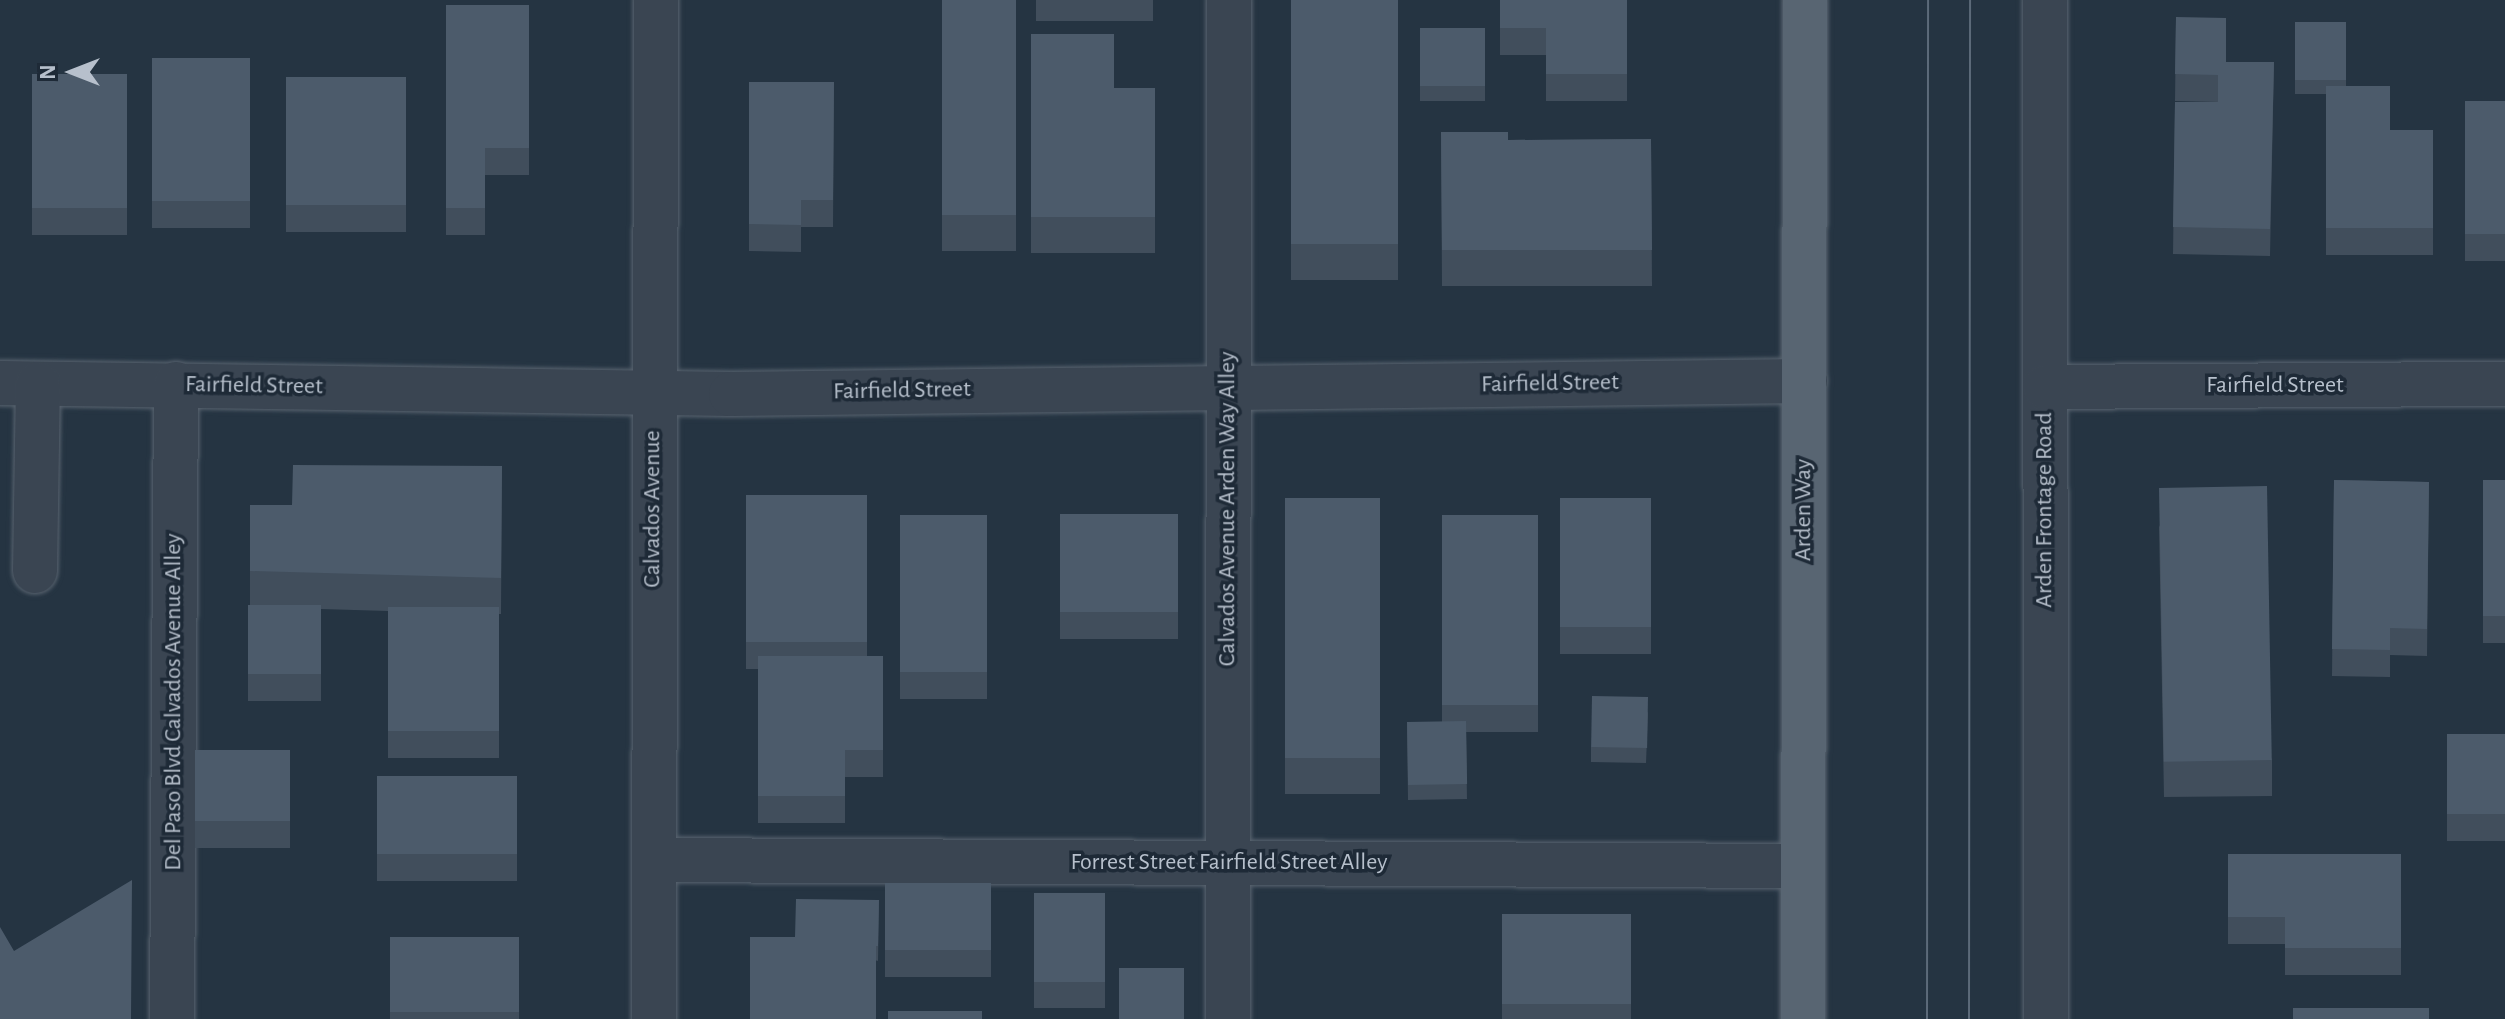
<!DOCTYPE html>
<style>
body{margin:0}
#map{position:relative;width:2505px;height:1019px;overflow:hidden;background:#253442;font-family:"Alegreya Sans",sans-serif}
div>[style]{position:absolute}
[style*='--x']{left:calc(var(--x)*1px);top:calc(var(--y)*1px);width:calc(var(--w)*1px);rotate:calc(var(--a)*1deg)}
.roads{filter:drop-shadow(0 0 2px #58636f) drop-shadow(0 0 2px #58636f)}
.minor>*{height:44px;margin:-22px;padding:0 22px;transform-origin:22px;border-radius:22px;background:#3a4552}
.major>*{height:44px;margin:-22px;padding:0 22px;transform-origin:22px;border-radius:22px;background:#586572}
.tram>*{height:2px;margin:-1px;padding:0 1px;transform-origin:1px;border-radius:1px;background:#5c6a79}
.wall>*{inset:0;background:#414e5c;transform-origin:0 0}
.building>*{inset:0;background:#4c5b6b;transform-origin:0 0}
span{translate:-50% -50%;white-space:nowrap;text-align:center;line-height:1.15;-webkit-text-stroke:7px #1e2a37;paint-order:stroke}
.street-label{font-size:24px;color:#b7c0cc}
.north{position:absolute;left:32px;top:32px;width:80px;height:80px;-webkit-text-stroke:6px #1e2a37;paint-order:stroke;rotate:270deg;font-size:22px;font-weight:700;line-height:32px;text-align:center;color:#b7c0cc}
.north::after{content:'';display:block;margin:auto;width:28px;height:36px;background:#b7c0cc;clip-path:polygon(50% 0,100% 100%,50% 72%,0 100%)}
</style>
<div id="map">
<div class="roads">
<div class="minor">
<div style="--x:2045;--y:0;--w:1019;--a:89.94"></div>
<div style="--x:0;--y:383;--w:731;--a:0.86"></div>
<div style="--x:731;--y:394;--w:1074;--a:-0.69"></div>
<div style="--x:2045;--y:387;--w:460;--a:-0.4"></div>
<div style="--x:35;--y:571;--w:187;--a:-89.1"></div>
<div style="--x:654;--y:860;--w:1149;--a:0.3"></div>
<div style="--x:172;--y:1019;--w:635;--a:-89.64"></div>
<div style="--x:654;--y:1019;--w:1019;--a:-89.89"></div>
<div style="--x:1228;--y:1019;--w:1019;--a:-89.94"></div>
</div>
<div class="major">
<div style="--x:1803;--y:1019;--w:1019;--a:-89.89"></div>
</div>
</div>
<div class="tram">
<div style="--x:1927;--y:1019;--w:1019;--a:-89.94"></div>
<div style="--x:1969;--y:1019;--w:1019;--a:-89.94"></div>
</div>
<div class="wall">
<div style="left:942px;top:0;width:74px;height:251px"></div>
<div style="left:1036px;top:0;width:117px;height:21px"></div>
<div style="left:1291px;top:0;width:107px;height:280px"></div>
<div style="clip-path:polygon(1500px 0,1627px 0,1627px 101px,1546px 101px,1546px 55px,1500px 55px)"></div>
<div style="clip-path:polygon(446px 5px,529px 5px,529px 175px,485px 175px,485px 235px,446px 235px)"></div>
<div style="clip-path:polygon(2176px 17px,2226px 62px,2274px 62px,2270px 256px,2173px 254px,2175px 102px,2218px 102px,2175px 101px)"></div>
<div style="clip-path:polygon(2295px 22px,2346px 22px,2346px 86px,2390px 130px,2433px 130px,2433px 255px,2326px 255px,2326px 94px,2295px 94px)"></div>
<div style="left:1420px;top:28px;width:65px;height:73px"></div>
<div style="clip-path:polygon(1031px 34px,1114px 88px,1155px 88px,1155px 253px,1031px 253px)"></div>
<div style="left:152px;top:58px;width:98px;height:170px"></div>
<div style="left:127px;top:74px;width:161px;height:95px;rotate:90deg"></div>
<div style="left:286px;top:77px;width:120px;height:155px"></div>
<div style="clip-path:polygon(749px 82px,834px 82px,833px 227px,801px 227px,801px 252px,749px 251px)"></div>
<div style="left:2465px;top:101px;width:40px;height:160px"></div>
<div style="clip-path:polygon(1441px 132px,1508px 140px,1651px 139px,1652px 286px,1442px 286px)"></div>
<div style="clip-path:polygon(502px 466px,501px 614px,499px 614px,499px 758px,388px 758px,388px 611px,321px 609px,321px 701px,248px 701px,248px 605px,250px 605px,250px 505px,292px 505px)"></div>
<div style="clip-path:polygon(2334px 480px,2429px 482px,2427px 656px,2390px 655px,2390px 677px,2332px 676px)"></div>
<div style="left:2483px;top:480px;width:22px;height:163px"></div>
<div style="clip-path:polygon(746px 495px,867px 495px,867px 656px,883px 656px,883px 777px,845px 777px,845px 823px,758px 823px,758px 669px,746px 669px)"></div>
<div style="left:1285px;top:498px;width:95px;height:296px"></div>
<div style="left:1560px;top:498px;width:91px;height:156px"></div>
<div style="left:1060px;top:514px;width:118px;height:125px"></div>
<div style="left:900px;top:515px;width:87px;height:184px"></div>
<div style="clip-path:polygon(1442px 515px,1538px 515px,1538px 732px,1466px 732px,1467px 799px,1408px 800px,1407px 722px,1442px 722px)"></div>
<div style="clip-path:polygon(2159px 525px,2272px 760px,2272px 796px,2164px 797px)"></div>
<div style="clip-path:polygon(1648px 712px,1646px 763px,1591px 762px,1591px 747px)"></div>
<div style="left:2447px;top:734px;width:58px;height:107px"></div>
<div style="left:195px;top:750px;width:95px;height:98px"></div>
<div style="left:377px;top:776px;width:140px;height:105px"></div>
<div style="clip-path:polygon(2228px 854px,2401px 854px,2401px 975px,2285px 975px,2285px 944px,2228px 944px)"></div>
<div style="left:885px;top:883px;width:106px;height:94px"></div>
<div style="left:1034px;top:893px;width:71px;height:115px"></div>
<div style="clip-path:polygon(879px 900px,878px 961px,795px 937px)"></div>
<div style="left:1502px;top:914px;width:129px;height:105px"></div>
<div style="left:390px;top:937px;width:129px;height:82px"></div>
</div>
<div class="building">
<div style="left:942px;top:0;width:74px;height:215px"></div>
<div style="left:1291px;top:0;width:107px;height:244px"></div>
<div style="clip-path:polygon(1500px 0,1627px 0,1627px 74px,1546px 74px,1546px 28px,1500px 28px)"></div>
<div style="clip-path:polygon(446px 5px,529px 5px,529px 148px,485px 148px,485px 208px,446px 208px)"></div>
<div style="clip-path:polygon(2176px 17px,2226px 18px,2226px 62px,2274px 62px,2270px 229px,2173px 227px,2175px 102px,2218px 102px,2218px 75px,2175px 74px)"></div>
<div style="left:2295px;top:22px;width:51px;height:58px"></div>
<div style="left:1420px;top:28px;width:65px;height:58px"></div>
<div style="clip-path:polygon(1031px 34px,1114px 34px,1114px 88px,1155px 88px,1155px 217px,1031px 217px)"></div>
<div style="left:152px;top:58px;width:98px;height:143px"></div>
<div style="left:127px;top:74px;width:134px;height:95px;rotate:90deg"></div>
<div style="left:286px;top:77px;width:120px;height:128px"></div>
<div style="clip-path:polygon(749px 82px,834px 82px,833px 200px,801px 200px,801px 225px,749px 224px)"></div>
<div style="clip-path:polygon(2326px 86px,2390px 86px,2390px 130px,2433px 130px,2433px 228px,2326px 228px)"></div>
<div style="left:2465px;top:101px;width:40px;height:133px"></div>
<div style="clip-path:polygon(1441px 132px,1508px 132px,1508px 140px,1651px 139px,1652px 250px,1442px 250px)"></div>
<div style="clip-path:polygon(293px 465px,502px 466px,501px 578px,250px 571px,250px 505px,292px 505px)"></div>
<div style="clip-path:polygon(2334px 480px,2429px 482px,2427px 629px,2390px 628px,2390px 650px,2332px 649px)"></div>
<div style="left:2483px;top:480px;width:22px;height:136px"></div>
<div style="left:2267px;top:486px;width:274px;height:108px;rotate:89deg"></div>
<div style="left:746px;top:495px;width:121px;height:147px"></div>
<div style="left:1285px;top:498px;width:95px;height:260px"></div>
<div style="left:1560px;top:498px;width:91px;height:129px"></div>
<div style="left:1060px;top:514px;width:118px;height:98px"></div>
<div style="left:900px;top:515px;width:87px;height:157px"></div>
<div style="left:1442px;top:515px;width:96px;height:190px"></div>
<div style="left:248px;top:605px;width:73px;height:69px"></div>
<div style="left:388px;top:607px;width:111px;height:124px"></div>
<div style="clip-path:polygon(758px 656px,883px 656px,883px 750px,845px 750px,845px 796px,758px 796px)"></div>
<div style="left:1592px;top:696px;width:56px;height:51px;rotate:1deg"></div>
<div style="left:1466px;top:721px;width:63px;height:59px;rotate:89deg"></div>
<div style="left:2447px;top:734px;width:58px;height:80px"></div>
<div style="left:195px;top:750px;width:95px;height:71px"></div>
<div style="left:377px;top:776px;width:140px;height:78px"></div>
<div style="clip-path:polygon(2228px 854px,2401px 854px,2401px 948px,2285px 948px,2285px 917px,2228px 917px)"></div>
<div style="clip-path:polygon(132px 880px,131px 1019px,0 1019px,0 927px,14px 951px)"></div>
<div style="left:885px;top:883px;width:106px;height:67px"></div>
<div style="left:1034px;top:893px;width:71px;height:89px"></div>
<div style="clip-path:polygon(796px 899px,879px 900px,878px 946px,876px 946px,876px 937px,795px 937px)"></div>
<div style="left:1502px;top:914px;width:129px;height:90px"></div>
<div style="left:390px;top:937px;width:129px;height:75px"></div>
<div style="left:750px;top:937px;width:126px;height:82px"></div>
<div style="left:1119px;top:968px;width:65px;height:51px"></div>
<div style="left:2293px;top:1008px;width:136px;height:11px"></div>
<div style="left:888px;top:1011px;width:94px;height:8px"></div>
</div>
<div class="street-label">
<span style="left:1550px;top:384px;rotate:-1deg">Fairfield Street</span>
<span style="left:254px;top:386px;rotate:1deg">Fairfield Street</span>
<span style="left:2275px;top:386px">Fairfield Street</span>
<span style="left:902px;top:391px;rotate:-1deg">Fairfield Street</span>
<span style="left:653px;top:509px;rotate:-90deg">Calvados Avenue</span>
<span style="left:1228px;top:509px;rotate:-90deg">Calvados Avenue Arden Way Alley</span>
<span style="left:1804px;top:510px;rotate:-90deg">Arden Way</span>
<span style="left:2045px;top:510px;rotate:-90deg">Arden Frontage Road</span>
<span style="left:174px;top:702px;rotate:-90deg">Del Paso Blvd Calvados Avenue Alley</span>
<span style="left:1229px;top:863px">Forrest Street Fairfield Street Alley</span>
</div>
<div class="north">N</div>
</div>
